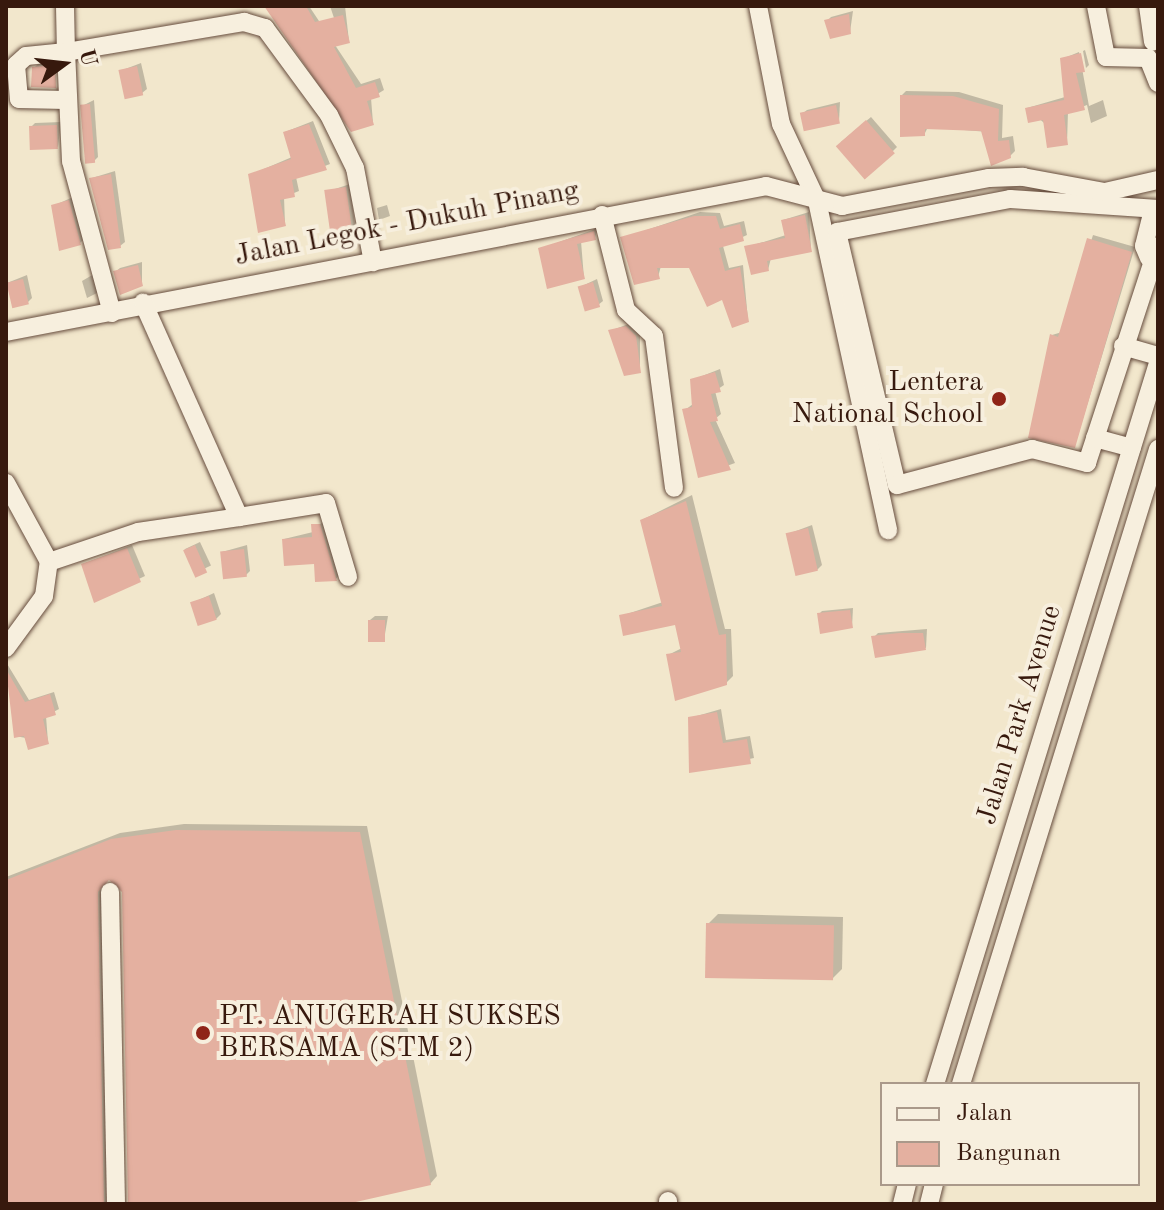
<!DOCTYPE html>
<style>
body{margin:0}
#map{position:relative;width:1164px;height:1210px;overflow:hidden;background:#f2e7cc;font-family:"Old Standard TT",serif}
div>[style]{position:absolute}
[style*='--x']{left:calc(var(--x)*1px);top:calc(var(--y)*1px);width:calc(var(--w)*1px);rotate:calc(var(--a)*1deg)}
.shadow>*{inset:0;background:#0003;transform-origin:0 0}
.building>*{inset:0;background:#e4b0a0;transform-origin:0 0}
.roads{filter:drop-shadow(0 0 2px #664c3d) drop-shadow(0 0 2px #664c3d)}
.minor>*{height:18px;margin:-9px;padding:0 9px;transform-origin:9px;border-radius:9px;background:#f7efde}
.dots>*{width:22px;height:22px;translate:-50% -50%;box-sizing:border-box;border:4px solid #f7efde;border-radius:50%}
span{translate:-50% -50%;white-space:nowrap;text-align:center;line-height:1.15;-webkit-text-stroke:8px #f7efde;paint-order:stroke}
.street-label{font-size:28px;color:#37190d}
.poi-label{font-size:28px;color:#37190d}
.right{translate:-100% -50%;text-align:right}
.left{translate:0 -50%;text-align:left}
.frame{position:absolute;inset:0;border:8px solid #37190d;pointer-events:none}
.legend{position:absolute;left:880px;top:1082px;width:260px;height:104px;box-sizing:border-box;background:#f7efde;border:2px solid #aa998a;margin:0;padding:10px 14px;list-style:none;font-size:24px;color:#37190d}
.legend li{display:flex;align-items:center;gap:16px;height:40px}
.legend b{width:40px;border:2px solid #aa998a}
.north{position:absolute;left:24px;top:24px;width:80px;height:80px;-webkit-text-stroke:6px #f7efde;paint-order:stroke;rotate:75deg;font-size:22px;font-weight:700;line-height:32px;text-align:center;color:#37190d}
.north::after{content:'';display:block;margin:auto;width:28px;height:36px;background:#37190d;clip-path:polygon(50% 0,100% 100%,50% 72%,0 100%)}
</style>
<div id="map">
<div class="shadow">
<div style="clip-path:polygon(267px 6px,309px 6px,361px 84px,380px 78px,384px 90px,371px 98px,373px 123px)"></div>
<div style="clip-path:polygon(330px 6px,345px 6px,349px 41px,342px 42px)"></div>
<div style="clip-path:polygon(853px 11px,850px 32px,827px 21px,831px 17px)"></div>
<div style="clip-path:polygon(1085px 50px,1089px 65px,1086px 68px,1083px 51px)"></div>
<div style="clip-path:polygon(1079px 52px,1089px 106px,1103px 100px,1107px 116px,1091px 123px,1087px 105px,1068px 112px,1067px 143px,1027px 108px,1065px 97px,1062px 59px)"></div>
<div style="clip-path:polygon(58px 62px,55px 86px,34px 68px,38px 64px)"></div>
<div style="clip-path:polygon(141px 63px,147px 89px,142px 93px,120px 71px)"></div>
<div style="clip-path:polygon(906px 91px,959px 92px,1003px 105px,1002px 138px,1013px 136px,1015px 151px,1010px 156px,988px 132px,928px 127px,924px 135px,902px 95px)"></div>
<div style="clip-path:polygon(94px 100px,98px 157px,94px 161px,82px 106px)"></div>
<div style="clip-path:polygon(840px 102px,839px 122px,802px 114px,807px 110px)"></div>
<div style="clip-path:polygon(871px 117px,897px 147px,893px 151px,841px 142px)"></div>
<div style="clip-path:polygon(313px 121px,330px 164px,296px 177px,299px 191px,284px 197px,285px 224px,250px 175px,292px 157px,285px 132px)"></div>
<div style="clip-path:polygon(61px 122px,58px 147px,31px 127px,35px 123px)"></div>
<div style="clip-path:polygon(115px 171px,125px 242px,120px 246px,92px 178px)"></div>
<div style="clip-path:polygon(350px 184px,356px 234px,352px 238px,326px 192px)"></div>
<div style="clip-path:polygon(73px 197px,84px 239px,80px 243px,53px 206px)"></div>
<div style="clip-path:polygon(387px 205px,390px 216px,379px 220px,377px 208px)"></div>
<div style="clip-path:polygon(700px 212px,720px 213px,724px 226px,744px 221px,747px 235px,723px 246px,729px 268px,743px 265px,748px 320px,690px 266px,661px 266px,658px 277px,623px 238px)"></div>
<div style="clip-path:polygon(809px 212px,811px 250px,771px 258px,768px 270px,747px 247px,786px 235px,783px 220px)"></div>
<div style="clip-path:polygon(598px 228px,595px 238px,581px 241px,584px 278px,540px 249px)"></div>
<div style="clip-path:polygon(1093px 235px,1135px 247px,1075px 445px,1052px 335px,1062px 332px)"></div>
<div style="clip-path:polygon(142px 262px,142px 284px,115px 272px,120px 268px)"></div>
<div style="clip-path:polygon(94px 274px,99px 292px,87px 298px,82px 281px)"></div>
<div style="clip-path:polygon(27px 275px,32px 298px,28px 302px,7px 283px)"></div>
<div style="clip-path:polygon(597px 279px,603px 301px,598px 305px,580px 287px)"></div>
<div style="clip-path:polygon(631px 323px,640px 331px,640px 371px,610px 331px)"></div>
<div style="clip-path:polygon(720px 369px,724px 385px,715px 391px,721px 414px,715px 419px,735px 463px,699px 476px,685px 410px,693px 404px,692px 380px)"></div>
<div style="clip-path:polygon(692px 495px,725px 629px,731px 629px,733px 676px,726px 683px,668px 655px,682px 648px,677px 622px,621px 616px,663px 602px,642px 520px)"></div>
<div style="clip-path:polygon(326px 518px,342px 572px,336px 579px,284px 539px,313px 532px)"></div>
<div style="clip-path:polygon(812px 525px,822px 565px,817px 570px,788px 534px)"></div>
<div style="left:200px;top:542px;width:26px;height:17px;rotate:65deg"></div>
<div style="clip-path:polygon(132px 545px,145px 576px,95px 600px,83px 564px)"></div>
<div style="clip-path:polygon(247px 545px,250px 571px,246px 575px,222px 552px)"></div>
<div style="clip-path:polygon(214px 593px,221px 614px,216px 619px,192px 603px)"></div>
<div style="clip-path:polygon(853px 608px,852px 627px,819px 614px,822px 611px)"></div>
<div style="clip-path:polygon(375px 616px,388px 616px,384px 640px,370px 620px)"></div>
<div style="clip-path:polygon(927px 629px,926px 648px,874px 637px,878px 633px)"></div>
<div style="clip-path:polygon(6px 662px,29px 700px,54px 692px,59px 709px,46px 716px,48px 742px,15px 736px)"></div>
<div style="clip-path:polygon(721px 709px,726px 740px,750px 736px,754px 758px,691px 771px,690px 718px)"></div>
<div style="clip-path:polygon(184px 824px,367px 826px,437px 1176px,430px 1184px,338px 1204px,130px 1204px,124px 891px,111px 877px,104px 883px,110px 1197px,117px 1204px,6px 1204px,6px 877px,120px 833px)"></div>
<div style="clip-path:polygon(718px 914px,843px 917px,842px 969px,832px 979px,708px 924px)"></div>
</div>
<div class="building">
<div style="clip-path:polygon(264px 6px,306px 6px,315px 22px,343px 15px,350px 43px,334px 47px,356px 88px,375px 82px,380px 97px,367px 101px,374px 125px,351px 132px)"></div>
<div style="clip-path:polygon(849px 14px,851px 34px,830px 39px,824px 20px)"></div>
<div style="clip-path:polygon(1081px 53px,1085px 72px,1076px 73px,1085px 110px,1064px 115px,1068px 145px,1047px 148px,1043px 120px,1028px 123px,1025px 108px,1064px 100px,1060px 58px)"></div>
<div style="clip-path:polygon(55px 65px,56px 88px,31px 87px,32px 67px)"></div>
<div style="left:137px;top:66px;width:30px;height:19px;rotate:78deg"></div>
<div style="clip-path:polygon(900px 95px,953px 96px,999px 109px,998px 141px,1009px 140px,1011px 158px,991px 166px,981px 131px,925px 129px,925px 136px,900px 137px)"></div>
<div style="left:90px;top:104px;width:59px;height:10px;rotate:85deg"></div>
<div style="left:836px;top:105px;width:19px;height:37px;rotate:78deg"></div>
<div style="left:866px;top:120px;width:44px;height:40px;rotate:49deg"></div>
<div style="clip-path:polygon(309px 124px,327px 170px,292px 180px,295px 197px,280px 200px,286px 226px,258px 233px,248px 174px,291px 159px,283px 132px)"></div>
<div style="left:57px;top:125px;width:24px;height:28px;rotate:88deg"></div>
<div style="clip-path:polygon(111px 174px,121px 248px,108px 250px,89px 178px)"></div>
<div style="left:346px;top:187px;width:53px;height:22px;rotate:82deg"></div>
<div style="clip-path:polygon(69px 200px,81px 245px,59px 251px,51px 205px)"></div>
<div style="clip-path:polygon(805px 215px,812px 252px,767px 261px,769px 271px,751px 275px,744px 246px,785px 238px,781px 220px)"></div>
<div style="clip-path:polygon(694px 216px,716px 216px,720px 229px,740px 224px,744px 241px,719px 248px,725px 271px,740px 267px,749px 322px,732px 328px,722px 300px,707px 307px,689px 268px,657px 268px,660px 279px,634px 285px,620px 237px)"></div>
<div style="clip-path:polygon(594px 231px,596px 240px,577px 244px,585px 279px,547px 289px,538px 248px)"></div>
<div style="clip-path:polygon(1087px 238px,1132px 252px,1075px 448px,1028px 438px,1050px 334px,1058px 337px)"></div>
<div style="clip-path:polygon(138px 265px,143px 286px,120px 295px,113px 271px)"></div>
<div style="left:23px;top:279px;width:26px;height:17px;rotate:77deg"></div>
<div style="left:593px;top:282px;width:26px;height:16px;rotate:74deg"></div>
<div style="clip-path:polygon(626px 326px,636px 336px,641px 373px,624px 376px,608px 330px)"></div>
<div style="clip-path:polygon(715px 372px,721px 392px,711px 394px,718px 421px,710px 422px,731px 470px,698px 478px,682px 409px,692px 407px,690px 379px)"></div>
<div style="clip-path:polygon(686px 501px,719px 635px,726px 634px,727px 685px,675px 701px,666px 654px,681px 652px,675px 625px,623px 636px,619px 615px,662px 606px,640px 520px)"></div>
<div style="clip-path:polygon(311px 524px,320px 524px,337px 581px,315px 582px,314px 564px,284px 566px,282px 539px,312px 537px)"></div>
<div style="left:808px;top:528px;width:44px;height:23px;rotate:77deg"></div>
<div style="left:195px;top:545px;width:30px;height:13px;rotate:66deg"></div>
<div style="clip-path:polygon(127px 548px,141px 582px,94px 603px,81px 564px)"></div>
<div style="left:244px;top:549px;width:28px;height:24px;rotate:84deg"></div>
<div style="left:209px;top:596px;width:25px;height:20px;rotate:72deg"></div>
<div style="clip-path:polygon(850px 610px,853px 628px,820px 634px,817px 613px)"></div>
<div style="left:368px;top:620px;width:17px;height:22px"></div>
<div style="clip-path:polygon(899px 633px,923px 633px,926px 650px,875px 658px,871px 636px)"></div>
<div style="clip-path:polygon(6px 669px,25px 702px,50px 694px,56px 715px,43px 719px,49px 744px,28px 750px,24px 736px,14px 738px)"></div>
<div style="clip-path:polygon(717px 712px,723px 743px,747px 739px,751px 764px,689px 773px,688px 717px)"></div>
<div style="clip-path:polygon(176px 830px,360px 832px,431px 1185px,347px 1204px,128px 1204px,122px 892px,109px 880px,98px 892px,104px 1204px,6px 1204px,6px 880px,111px 839px)"></div>
<div style="left:706px;top:923px;width:128px;height:55px;rotate:1deg"></div>
</div>
<div class="roads">
<div class="minor">
<div style="--x:65;--y:6;--w:46;--a:88.8"></div>
<div style="--x:66;--y:52;--w:40;--a:174.3"></div>
<div style="--x:26;--y:56;--w:13;--a:138"></div>
<div style="--x:16;--y:65;--w:34;--a:85"></div>
<div style="--x:19;--y:99;--w:47;--a:1.2"></div>
<div style="--x:758;--y:6;--w:120;--a:79"></div>
<div style="--x:781;--y:124;--w:85;--a:64.9"></div>
<div style="--x:817;--y:201;--w:337;--a:77.8"></div>
<div style="--x:1096;--y:6;--w:52;--a:78.9"></div>
<div style="--x:1106;--y:57;--w:42;--a:1.4"></div>
<div style="--x:1148;--y:58;--w:27;--a:68"></div>
<div style="--x:1148;--y:6;--w:36;--a:82"></div>
<div style="--x:1158;--y:209;--w:148;--a:-176.1"></div>
<div style="--x:1010;--y:199;--w:176;--a:169.2"></div>
<div style="--x:837;--y:232;--w:260;--a:76.7"></div>
<div style="--x:897;--y:485;--w:140;--a:-14.9"></div>
<div style="--x:1032;--y:449;--w:57;--a:14.3"></div>
<div style="--x:1087;--y:463;--w:228;--a:-71.9"></div>
<div style="--x:602;--y:215;--w:98;--a:75.8"></div>
<div style="--x:626;--y:310;--w:38;--a:43"></div>
<div style="--x:654;--y:336;--w:153;--a:82.5"></div>
<div style="--x:1149;--y:258;--w:13;--a:-113"></div>
<div style="--x:1144;--y:246;--w:38;--a:-76"></div>
<div style="--x:112;--y:313;--w:157;--a:-105.1"></div>
<div style="--x:71;--y:161;--w:109;--a:-92.6"></div>
<div style="--x:66;--y:52;--w:181;--a:-9.6"></div>
<div style="--x:244;--y:22;--w:22;--a:16"></div>
<div style="--x:265;--y:28;--w:108;--a:53.7"></div>
<div style="--x:329;--y:115;--w:59;--a:63.9"></div>
<div style="--x:355;--y:168;--w:96;--a:79.2"></div>
<div style="--x:6;--y:332;--w:774;--a:-10.87"></div>
<div style="--x:766;--y:186;--w:79;--a:14.7"></div>
<div style="--x:842;--y:206;--w:150;--a:-10.8"></div>
<div style="--x:989;--y:178;--w:34;--a:-2"></div>
<div style="--x:1023;--y:177;--w:83;--a:10.4"></div>
<div style="--x:1105;--y:192;--w:54;--a:-12.8"></div>
<div style="--x:1123;--y:346;--w:36;--a:16"></div>
<div style="--x:1095;--y:438;--w:38;--a:15"></div>
<div style="--x:6;--y:483;--w:90;--a:61.4"></div>
<div style="--x:49;--y:562;--w:94;--a:-18.6"></div>
<div style="--x:138;--y:532;--w:102;--a:-8.4"></div>
<div style="--x:239;--y:517;--w:235;--a:-114.1"></div>
<div style="--x:239;--y:517;--w:88;--a:-9.1"></div>
<div style="--x:326;--y:503;--w:77;--a:73.4"></div>
<div style="--x:6;--y:648;--w:64;--a:-53.8"></div>
<div style="--x:44;--y:596;--w:34;--a:-82"></div>
<div style="--x:110;--y:892;--w:312;--a:88.9"></div>
<div style="--x:935;--y:1084;--w:755;--a:-72.81"></div>
<div style="--x:961;--y:1084;--w:665;--a:-72.76"></div>
<div style="--x:668;--y:1201;--w:3;--a:90"></div>
<div style="--x:902;--y:1204;--w:21;--a:-76"></div>
<div style="--x:929;--y:1204;--w:21;--a:-76"></div>
</div>
</div>
<div class="dots">
<div style="left:999px;top:399px;background:#8f2418"></div>
<div style="left:203px;top:1033px;background:#8f2418"></div>
</div>
<div class="street-label">
<span style="left:407px;top:224px;rotate:-11deg">Jalan Legok - Dukuh Pinang</span>
<span style="left:1020px;top:715px;rotate:-73deg">Jalan Park Avenue</span>
</div>
<div class="poi-label">
<span class="right" style="left:983px;top:399px">Lentera<br>National School</span>
<span class="left" style="left:219px;top:1033px">PT. ANUGERAH SUKSES<br>BERSAMA (STM 2)</span>
</div>
<div class="frame"></div>
<ul class="legend">
<li><b style="height:10px;background:#f7efde"></b>Jalan</li>
<li><b style="height:22px;background:#e4b0a0"></b>Bangunan</li>
</ul>
<div class="north">U</div>
</div>
